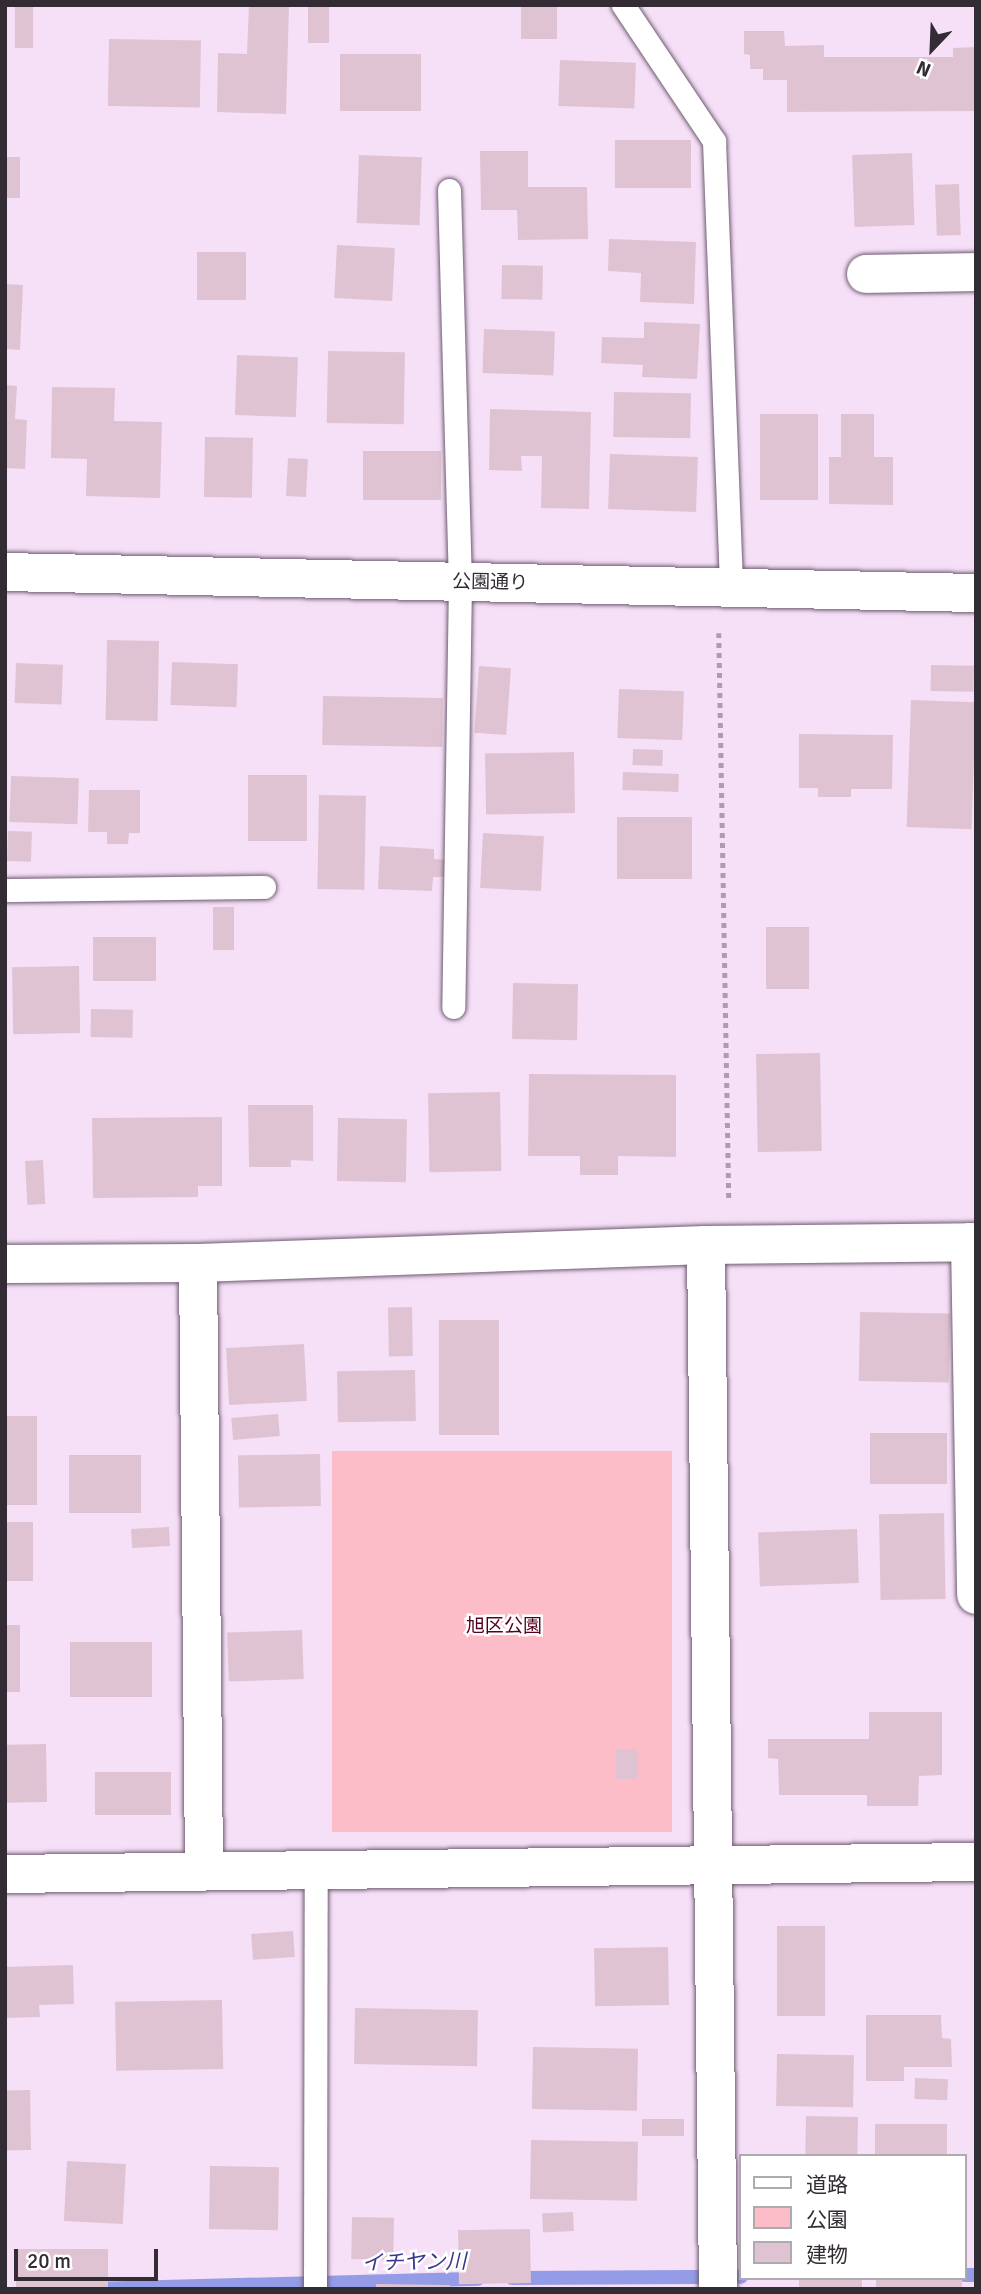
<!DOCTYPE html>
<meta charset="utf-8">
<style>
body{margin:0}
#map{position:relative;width:981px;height:2294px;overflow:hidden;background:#f6e0f8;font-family:Signika,"Noto Sans JP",sans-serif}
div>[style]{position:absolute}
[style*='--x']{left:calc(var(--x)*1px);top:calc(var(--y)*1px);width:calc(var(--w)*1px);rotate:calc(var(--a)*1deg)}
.green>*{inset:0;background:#fcbdc8;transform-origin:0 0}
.stream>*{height:14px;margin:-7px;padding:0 7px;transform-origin:7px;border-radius:7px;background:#949be7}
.building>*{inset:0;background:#e0c3d2;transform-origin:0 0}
.path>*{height:4.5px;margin-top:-2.25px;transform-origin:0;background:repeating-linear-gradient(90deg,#ad9cae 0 5px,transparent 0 10px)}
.roads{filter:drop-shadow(0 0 2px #6f5c71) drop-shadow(0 0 2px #6f5c71)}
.lane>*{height:23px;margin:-11.5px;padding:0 11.5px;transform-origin:11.5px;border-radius:11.5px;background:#fff}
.street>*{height:38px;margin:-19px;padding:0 19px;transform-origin:19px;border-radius:19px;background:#fff}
.secondary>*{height:38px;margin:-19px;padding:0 19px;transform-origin:19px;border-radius:19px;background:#fff}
span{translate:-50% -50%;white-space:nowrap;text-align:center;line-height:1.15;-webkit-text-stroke:5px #fff;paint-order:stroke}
.street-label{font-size:19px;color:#342c35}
.park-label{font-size:19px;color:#530120}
.water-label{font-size:21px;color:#39378e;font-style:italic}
.frame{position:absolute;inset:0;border:7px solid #342c35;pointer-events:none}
.legend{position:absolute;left:739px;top:2154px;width:228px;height:126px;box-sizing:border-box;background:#fff;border:2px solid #aeabae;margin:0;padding:9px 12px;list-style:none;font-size:21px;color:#342c35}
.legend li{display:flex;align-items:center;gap:14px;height:35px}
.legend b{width:35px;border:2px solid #aeabae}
.north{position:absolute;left:897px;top:14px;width:70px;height:70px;-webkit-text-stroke:5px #fff;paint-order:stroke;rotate:203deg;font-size:19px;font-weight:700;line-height:28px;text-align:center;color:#342c35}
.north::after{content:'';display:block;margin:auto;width:24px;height:32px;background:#342c35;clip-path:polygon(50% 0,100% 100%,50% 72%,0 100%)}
.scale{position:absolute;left:14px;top:2249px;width:144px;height:32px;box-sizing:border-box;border:4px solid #342c35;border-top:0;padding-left:9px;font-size:21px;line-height:24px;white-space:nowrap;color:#342c35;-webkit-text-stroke:5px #fff;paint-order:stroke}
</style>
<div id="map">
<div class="green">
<div style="left:672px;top:1451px;width:381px;height:340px;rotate:90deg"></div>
</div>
<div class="stream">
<div style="--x:965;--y:2275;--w:11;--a:0"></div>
<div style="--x:512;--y:2278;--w:229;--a:-0.3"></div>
<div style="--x:89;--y:2289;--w:389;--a:-1.5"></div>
</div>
<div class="building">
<div style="left:15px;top:5px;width:18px;height:43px"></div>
<div style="clip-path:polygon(249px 5px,289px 5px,286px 114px,217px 112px,218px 53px,247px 54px)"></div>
<div style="left:308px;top:5px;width:21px;height:38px"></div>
<div style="left:521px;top:5px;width:36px;height:34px"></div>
<div style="clip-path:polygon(744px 31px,784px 31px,785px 46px,824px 45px,824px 57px,953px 57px,953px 48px,976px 47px,976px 111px,787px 112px,787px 80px,763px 80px,763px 69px,750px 69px,750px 55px,744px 54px)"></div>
<div style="left:109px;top:39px;width:92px;height:67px;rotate:1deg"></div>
<div style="left:340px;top:54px;width:81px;height:57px"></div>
<div style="left:560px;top:60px;width:76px;height:46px;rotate:2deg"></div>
<div style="left:615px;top:140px;width:76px;height:48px"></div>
<div style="clip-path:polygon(480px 151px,528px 151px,528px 187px,587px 187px,588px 239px,518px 240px,517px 210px,481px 210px)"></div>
<div style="left:912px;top:153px;width:72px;height:60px;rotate:88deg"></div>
<div style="left:359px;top:155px;width:63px;height:68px;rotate:2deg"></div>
<div style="left:5px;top:157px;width:15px;height:41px"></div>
<div style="left:959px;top:184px;width:51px;height:24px;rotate:88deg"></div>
<div style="clip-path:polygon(609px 239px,696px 242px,694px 304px,640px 302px,641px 273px,608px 271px)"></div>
<div style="left:337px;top:245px;width:58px;height:53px;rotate:3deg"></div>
<div style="left:197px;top:252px;width:49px;height:48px"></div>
<div style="left:502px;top:265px;width:41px;height:34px;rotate:1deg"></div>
<div style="clip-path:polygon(5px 284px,23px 285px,20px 350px,5px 349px)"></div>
<div style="clip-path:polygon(644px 322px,700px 324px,697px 379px,642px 377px,643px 365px,601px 363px,602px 337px,644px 338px)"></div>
<div style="left:484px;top:329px;width:71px;height:44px;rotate:2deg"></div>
<div style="left:328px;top:351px;width:77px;height:72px;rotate:1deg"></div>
<div style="left:237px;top:355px;width:61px;height:60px;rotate:2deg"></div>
<div style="clip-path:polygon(5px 385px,17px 386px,15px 419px,27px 420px,25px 469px,5px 468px)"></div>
<div style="clip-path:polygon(52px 387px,115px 388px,114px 421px,162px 422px,160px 498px,86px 496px,87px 459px,51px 458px)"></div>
<div style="left:614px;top:392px;width:77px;height:45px;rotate:1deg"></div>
<div style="clip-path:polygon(490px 409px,591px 412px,589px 509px,541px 508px,542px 456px,521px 456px,522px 471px,489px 470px)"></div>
<div style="left:818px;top:414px;width:86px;height:58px;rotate:90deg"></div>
<div style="clip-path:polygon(841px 414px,874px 414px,874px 457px,893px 457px,893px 505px,829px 504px,829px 457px,841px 457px)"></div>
<div style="left:205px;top:437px;width:48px;height:60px;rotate:1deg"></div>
<div style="left:363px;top:451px;width:78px;height:49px"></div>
<div style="left:610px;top:454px;width:88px;height:55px;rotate:2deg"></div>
<div style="left:288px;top:458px;width:20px;height:38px;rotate:3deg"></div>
<div style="left:107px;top:640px;width:52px;height:80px;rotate:1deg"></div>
<div style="left:172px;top:662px;width:66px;height:43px;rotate:2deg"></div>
<div style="left:16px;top:663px;width:47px;height:40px;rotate:2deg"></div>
<div style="left:931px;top:665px;width:43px;height:26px;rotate:1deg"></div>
<div style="left:479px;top:666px;width:32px;height:67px;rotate:4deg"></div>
<div style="left:619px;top:689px;width:65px;height:49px;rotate:2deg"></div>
<div style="left:323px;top:696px;width:120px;height:49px;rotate:1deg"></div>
<div style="left:911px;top:700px;width:65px;height:127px;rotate:2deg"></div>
<div style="clip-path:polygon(799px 734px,893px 735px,892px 789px,851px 789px,851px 797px,818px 797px,818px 788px,799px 788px)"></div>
<div style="left:633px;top:749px;width:30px;height:16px;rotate:2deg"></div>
<div style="left:574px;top:752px;width:61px;height:89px;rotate:89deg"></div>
<div style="left:623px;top:772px;width:56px;height:18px;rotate:2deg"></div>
<div style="left:248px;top:775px;width:59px;height:66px"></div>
<div style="left:11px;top:776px;width:68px;height:46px;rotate:2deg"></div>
<div style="clip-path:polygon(89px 790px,140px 790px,140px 833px,129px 833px,128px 844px,107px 844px,107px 832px,88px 832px)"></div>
<div style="left:319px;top:795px;width:47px;height:94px;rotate:1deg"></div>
<div style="left:617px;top:817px;width:75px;height:62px"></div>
<div style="left:8px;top:831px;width:24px;height:30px;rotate:2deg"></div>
<div style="left:483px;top:833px;width:61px;height:55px;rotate:3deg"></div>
<div style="clip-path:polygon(380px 846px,434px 849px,434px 859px,447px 860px,446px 877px,433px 877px,432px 891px,378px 889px)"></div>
<div style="left:213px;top:907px;width:21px;height:43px"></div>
<div style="left:766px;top:927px;width:43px;height:62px"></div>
<div style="left:93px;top:937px;width:63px;height:44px"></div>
<div style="left:79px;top:966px;width:67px;height:67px;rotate:89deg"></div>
<div style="left:513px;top:983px;width:65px;height:56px;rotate:1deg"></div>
<div style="left:91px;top:1009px;width:42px;height:28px;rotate:1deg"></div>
<div style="left:820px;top:1053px;width:98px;height:64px;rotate:89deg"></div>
<div style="clip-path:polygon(529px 1074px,676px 1075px,676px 1157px,618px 1156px,618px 1175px,580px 1175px,580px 1156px,528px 1156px)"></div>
<div style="left:500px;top:1092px;width:79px;height:72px;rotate:89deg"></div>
<div style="clip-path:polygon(248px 1105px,313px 1105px,313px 1161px,291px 1160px,291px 1167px,249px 1167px)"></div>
<div style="clip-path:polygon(222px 1117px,222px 1186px,198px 1186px,198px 1197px,93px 1198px,92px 1118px)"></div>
<div style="left:338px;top:1118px;width:69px;height:63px;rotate:1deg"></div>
<div style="left:43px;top:1160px;width:44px;height:18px;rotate:87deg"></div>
<div style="left:412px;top:1307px;width:49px;height:24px;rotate:89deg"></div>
<div style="left:860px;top:1312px;width:90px;height:69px;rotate:1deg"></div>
<div style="left:439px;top:1320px;width:60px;height:115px"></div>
<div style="left:304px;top:1344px;width:57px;height:78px;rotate:87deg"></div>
<div style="left:415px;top:1370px;width:51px;height:78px;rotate:89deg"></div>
<div style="left:278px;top:1414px;width:22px;height:47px;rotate:85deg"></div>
<div style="left:5px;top:1416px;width:32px;height:89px"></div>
<div style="left:870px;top:1433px;width:77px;height:51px"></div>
<div style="left:320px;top:1454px;width:52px;height:82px;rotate:89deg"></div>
<div style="left:69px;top:1455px;width:72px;height:58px"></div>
<div style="left:944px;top:1513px;width:86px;height:65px;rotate:89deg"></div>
<div style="left:5px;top:1522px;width:28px;height:59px"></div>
<div style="left:169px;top:1527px;width:19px;height:38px;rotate:87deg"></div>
<div style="left:857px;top:1529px;width:54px;height:99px;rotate:88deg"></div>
<div style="left:5px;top:1625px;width:15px;height:67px"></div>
<div style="left:302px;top:1630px;width:49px;height:75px;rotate:88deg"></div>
<div style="left:152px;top:1642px;width:55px;height:82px;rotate:90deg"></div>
<div style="clip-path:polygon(869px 1712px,942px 1712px,942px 1775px,919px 1776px,918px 1806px,867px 1806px,867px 1795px,779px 1795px,778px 1759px,768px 1758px,768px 1739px,869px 1739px)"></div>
<div style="left:46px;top:1744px;width:58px;height:41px;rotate:89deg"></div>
<div style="left:616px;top:1749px;width:22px;height:30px"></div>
<div style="left:95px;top:1772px;width:76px;height:43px"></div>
<div style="left:777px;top:1926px;width:48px;height:90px"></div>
<div style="left:293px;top:1931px;width:26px;height:42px;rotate:86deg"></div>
<div style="left:668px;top:1947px;width:58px;height:74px;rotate:89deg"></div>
<div style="clip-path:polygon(73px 1965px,74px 2004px,39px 2005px,40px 2017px,5px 2018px,5px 1967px)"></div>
<div style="left:222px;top:2000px;width:69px;height:107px;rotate:89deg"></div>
<div style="left:355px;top:2008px;width:123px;height:56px;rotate:1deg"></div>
<div style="clip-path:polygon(866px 2015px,941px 2015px,942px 2038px,951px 2039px,952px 2067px,904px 2067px,904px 2081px,866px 2081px)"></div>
<div style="left:533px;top:2047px;width:105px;height:62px;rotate:1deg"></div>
<div style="left:777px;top:2054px;width:77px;height:52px;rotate:1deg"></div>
<div style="left:915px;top:2078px;width:33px;height:21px;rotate:2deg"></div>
<div style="left:30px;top:2090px;width:60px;height:25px;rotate:89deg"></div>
<div style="left:806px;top:2116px;width:52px;height:40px;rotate:1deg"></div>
<div style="left:642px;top:2119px;width:42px;height:17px"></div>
<div style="left:875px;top:2124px;width:72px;height:32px"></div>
<div style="left:531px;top:2140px;width:107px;height:59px;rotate:1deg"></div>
<div style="left:67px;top:2161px;width:59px;height:60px;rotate:3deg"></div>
<div style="left:210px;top:2166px;width:69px;height:63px;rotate:1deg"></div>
<div style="left:573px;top:2212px;width:19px;height:31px;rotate:87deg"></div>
<div style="left:352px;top:2217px;width:42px;height:42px;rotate:1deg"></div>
<div style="left:530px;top:2229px;width:54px;height:72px;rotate:89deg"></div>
<div style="left:16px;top:2249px;width:92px;height:40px"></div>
<div style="left:799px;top:2278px;width:63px;height:11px"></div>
<div style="left:876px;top:2278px;width:86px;height:11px"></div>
<div style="clip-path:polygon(376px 2284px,450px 2285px,450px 2289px,376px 2289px)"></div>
</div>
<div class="path">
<div style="--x:719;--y:633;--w:569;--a:88.99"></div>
</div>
<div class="roads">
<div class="lane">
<div style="--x:623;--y:5;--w:164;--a:56.2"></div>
<div style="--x:714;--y:141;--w:447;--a:87.8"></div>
<div style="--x:449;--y:190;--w:392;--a:88.4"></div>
<div style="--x:460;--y:582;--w:425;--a:90.9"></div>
<div style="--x:5;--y:890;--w:259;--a:-0.7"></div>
<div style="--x:315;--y:2289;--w:420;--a:-89.9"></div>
</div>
<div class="street">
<div style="--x:866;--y:274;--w:110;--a:-1"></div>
<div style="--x:970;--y:1242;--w:353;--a:89"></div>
<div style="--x:706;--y:1245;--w:1044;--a:89.34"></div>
<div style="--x:198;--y:1263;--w:607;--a:89.43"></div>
<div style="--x:5;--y:1264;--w:193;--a:-0.3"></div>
<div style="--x:198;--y:1263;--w:508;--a:-2.03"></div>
<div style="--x:706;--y:1245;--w:270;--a:-0.6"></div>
</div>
<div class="secondary">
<div style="--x:5;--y:572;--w:971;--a:1.24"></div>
<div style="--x:5;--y:1874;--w:971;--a:-0.71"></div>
</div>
</div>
<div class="street-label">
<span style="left:490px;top:583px;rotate:1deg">公園通り</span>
</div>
<div class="park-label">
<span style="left:504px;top:1627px">旭区公園</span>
</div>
<div class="water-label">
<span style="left:414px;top:2262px;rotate:-1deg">イチヤン川</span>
</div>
<div class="frame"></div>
<ul class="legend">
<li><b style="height:9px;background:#fff"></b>道路</li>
<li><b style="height:19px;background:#fcbdc8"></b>公園</li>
<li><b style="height:19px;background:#e0c3d2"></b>建物</li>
</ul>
<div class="north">N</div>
<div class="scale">20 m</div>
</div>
